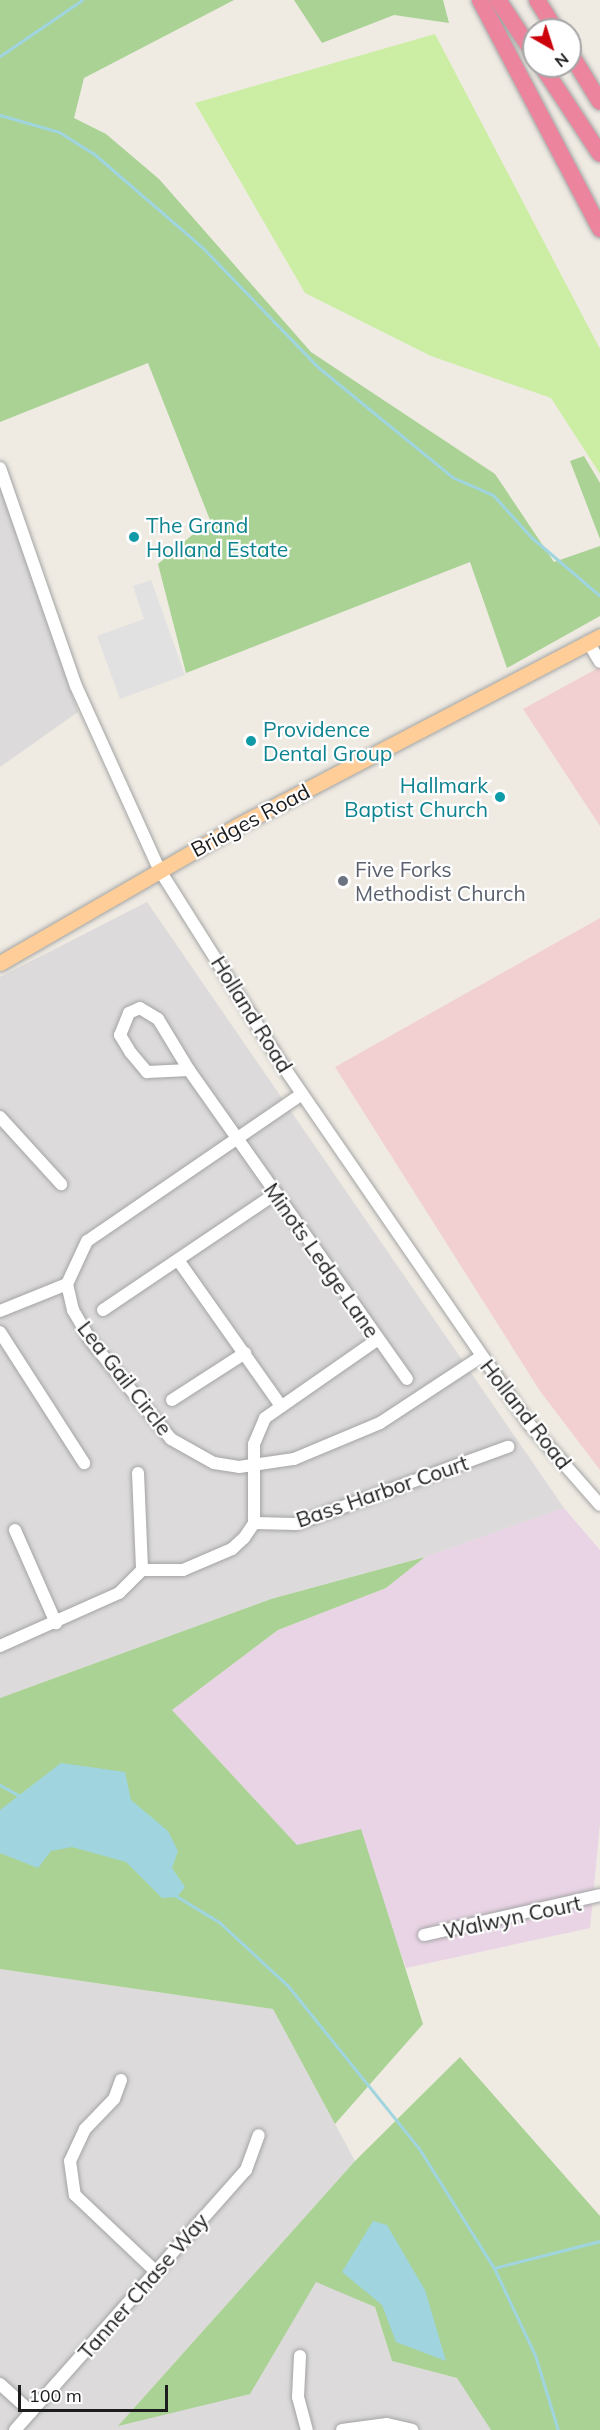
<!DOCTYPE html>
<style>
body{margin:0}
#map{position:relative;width:600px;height:2430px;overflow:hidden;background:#efebe3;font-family:Mulish,sans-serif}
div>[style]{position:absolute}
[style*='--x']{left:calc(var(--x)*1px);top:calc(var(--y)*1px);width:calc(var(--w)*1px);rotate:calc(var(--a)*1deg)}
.residential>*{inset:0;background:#dcdada}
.commercial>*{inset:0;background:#f2d0d1}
.industrial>*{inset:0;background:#e9d4e6}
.grass>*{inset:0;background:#cceea4}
.forest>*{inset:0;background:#a9d294}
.parking>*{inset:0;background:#e1e1e1}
.water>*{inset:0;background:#a0d5e0}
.stream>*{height:3px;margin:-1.5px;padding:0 1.5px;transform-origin:1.5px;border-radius:1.5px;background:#a0d5e0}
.roads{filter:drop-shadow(0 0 2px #a4a4a4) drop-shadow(0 0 2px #a4a4a4)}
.minor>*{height:12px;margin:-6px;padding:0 6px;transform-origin:6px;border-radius:6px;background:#fff}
.major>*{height:15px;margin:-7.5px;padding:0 7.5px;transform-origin:7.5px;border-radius:7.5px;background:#ffce98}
.highway>*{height:16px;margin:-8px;padding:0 8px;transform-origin:8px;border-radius:8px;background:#ed849d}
.dots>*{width:16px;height:16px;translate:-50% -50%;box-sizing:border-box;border:3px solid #fff;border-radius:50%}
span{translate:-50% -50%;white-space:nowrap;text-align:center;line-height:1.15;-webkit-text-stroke:4.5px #fff;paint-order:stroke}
.culture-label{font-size:21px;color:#0d838f}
.left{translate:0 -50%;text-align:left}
.right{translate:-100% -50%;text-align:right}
.street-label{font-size:21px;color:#1d1d1d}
.worship-label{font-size:21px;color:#5b616d}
.north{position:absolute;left:522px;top:18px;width:60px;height:60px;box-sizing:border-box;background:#fff;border:2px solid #a5a5a5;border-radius:50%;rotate:141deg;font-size:16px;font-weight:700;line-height:24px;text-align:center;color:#1d1d1d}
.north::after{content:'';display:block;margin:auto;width:21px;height:27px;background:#cb000a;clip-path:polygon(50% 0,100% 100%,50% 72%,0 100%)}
.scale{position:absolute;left:18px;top:2385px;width:150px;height:27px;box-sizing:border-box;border:3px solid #1d1d1d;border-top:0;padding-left:8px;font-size:18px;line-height:21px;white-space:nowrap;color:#1d1d1d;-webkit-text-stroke:4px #fff;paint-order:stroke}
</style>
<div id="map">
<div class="residential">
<div style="clip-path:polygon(0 485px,78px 712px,0 767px)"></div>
<div style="clip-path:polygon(147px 902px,564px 1508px,425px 1557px,271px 1599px,0 1698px,0 977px)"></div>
<div style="clip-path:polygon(0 1969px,273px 2009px,355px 2161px,119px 2425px,249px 2393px,316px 2281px,375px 2307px,392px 2361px,457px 2378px,491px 2430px,0 2430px)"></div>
</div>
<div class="commercial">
<div style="clip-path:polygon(600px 667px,600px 826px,523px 709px)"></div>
<div style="clip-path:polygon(600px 918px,600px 1470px,540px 1391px,335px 1067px)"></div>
</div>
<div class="industrial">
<div style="clip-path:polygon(564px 1508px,600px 1550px,600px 1823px,590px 1928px,406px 1968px,389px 1920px,297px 1845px,172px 1710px,278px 1630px,386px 1588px,425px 1557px)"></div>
</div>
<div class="grass">
<div style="clip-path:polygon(435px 34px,600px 349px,600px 474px,551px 398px,431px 356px,305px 293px,195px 103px)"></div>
</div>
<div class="forest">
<div style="clip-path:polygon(0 0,234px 0,84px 78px,74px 118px,106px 134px,159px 179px,311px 352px,495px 474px,554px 562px,600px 546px,600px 616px,507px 668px,470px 562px,186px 673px,158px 564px,210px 520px,148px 363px,0 422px)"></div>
<div style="clip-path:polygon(294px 0,443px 0,449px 23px,394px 15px,322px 43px)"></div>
<div style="clip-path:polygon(584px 456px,600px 483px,600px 539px,570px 461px)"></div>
<div style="clip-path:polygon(425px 1557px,386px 1588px,278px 1630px,172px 1710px,297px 1845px,361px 1829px,423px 2024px,335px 2124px,273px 2009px,0 1969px,0 1698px,271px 1599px)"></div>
<div style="clip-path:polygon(460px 2057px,600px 2216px,600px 2430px,491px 2430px,457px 2378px,392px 2361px,375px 2307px,316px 2282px,250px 2394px,118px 2426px,355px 2161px)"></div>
</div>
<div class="parking">
<div style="clip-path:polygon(151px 580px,185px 675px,120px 699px,97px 636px,144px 619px,133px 586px)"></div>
</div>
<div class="water">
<div style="clip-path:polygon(61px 1763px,125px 1772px,131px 1800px,168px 1831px,178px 1851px,172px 1868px,185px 1887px,177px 1897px,162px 1898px,126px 1862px,72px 1847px,51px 1851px,38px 1868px,0 1853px,0 1810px)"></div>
<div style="clip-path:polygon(373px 2221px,387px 2225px,425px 2290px,446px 2361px,396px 2342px,382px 2305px,342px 2272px)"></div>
</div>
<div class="stream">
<div style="--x:0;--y:56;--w:99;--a:-34.3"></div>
<div style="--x:0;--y:115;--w:61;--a:16.1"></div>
<div style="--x:59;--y:132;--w:40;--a:32"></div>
<div style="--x:93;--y:153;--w:144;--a:40.8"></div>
<div style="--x:202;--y:247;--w:168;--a:46"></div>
<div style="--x:319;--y:368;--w:172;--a:39.3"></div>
<div style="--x:452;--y:477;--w:45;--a:23.7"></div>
<div style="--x:493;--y:495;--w:57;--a:47.9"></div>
<div style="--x:531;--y:537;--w:91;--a:40.5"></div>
<div style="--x:0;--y:1785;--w:26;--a:29"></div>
<div style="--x:176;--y:1896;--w:50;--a:31.2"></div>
<div style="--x:219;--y:1922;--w:94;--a:42.8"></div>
<div style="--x:288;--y:1986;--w:207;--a:51.1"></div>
<div style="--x:418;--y:2147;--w:143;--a:57.9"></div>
<div style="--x:494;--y:2268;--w:96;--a:64.8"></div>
<div style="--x:535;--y:2355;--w:78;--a:73"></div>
<div style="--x:494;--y:2268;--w:109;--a:-14.3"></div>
</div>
<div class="roads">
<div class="minor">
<div style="--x:0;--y:468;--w:231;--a:70.8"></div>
<div style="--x:76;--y:686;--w:201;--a:65.6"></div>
<div style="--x:159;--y:869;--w:229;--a:57.8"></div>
<div style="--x:281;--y:1063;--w:439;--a:55.5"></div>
<div style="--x:530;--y:1425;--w:106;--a:48.8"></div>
<div style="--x:588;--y:642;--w:23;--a:59"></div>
<div style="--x:189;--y:1070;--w:60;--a:-121.3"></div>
<div style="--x:158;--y:1019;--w:21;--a:-149"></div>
<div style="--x:140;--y:1008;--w:12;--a:156"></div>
<div style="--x:129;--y:1013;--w:24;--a:112"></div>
<div style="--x:120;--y:1035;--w:21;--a:59"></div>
<div style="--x:131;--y:1053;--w:25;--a:50"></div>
<div style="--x:147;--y:1072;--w:42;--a:-2.7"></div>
<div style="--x:189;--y:1070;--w:378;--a:54.8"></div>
<div style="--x:302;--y:1094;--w:260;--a:145.6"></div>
<div style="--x:87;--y:1241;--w:47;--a:114.9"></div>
<div style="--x:67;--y:1284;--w:27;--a:77"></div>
<div style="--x:73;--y:1310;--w:34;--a:60"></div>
<div style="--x:90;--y:1340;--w:128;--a:50.7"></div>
<div style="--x:171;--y:1439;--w:49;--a:29.2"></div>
<div style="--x:214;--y:1463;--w:25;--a:9"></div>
<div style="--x:239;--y:1467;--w:56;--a:-8.3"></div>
<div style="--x:294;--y:1459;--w:93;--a:-22.7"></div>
<div style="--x:380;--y:1423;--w:122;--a:-33.3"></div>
<div style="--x:0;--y:1117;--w:91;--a:47.7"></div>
<div style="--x:178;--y:1260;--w:179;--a:54.8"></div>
<div style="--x:103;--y:1310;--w:207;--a:-34"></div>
<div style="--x:0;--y:1311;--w:72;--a:-21.9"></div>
<div style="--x:0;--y:1332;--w:156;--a:57.3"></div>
<div style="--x:172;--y:1400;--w:87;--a:-32.8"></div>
<div style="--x:138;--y:1473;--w:97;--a:87.6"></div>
<div style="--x:254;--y:1523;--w:42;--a:1.4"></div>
<div style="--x:296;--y:1524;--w:226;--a:-20"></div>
<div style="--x:15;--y:1530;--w:102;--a:66.2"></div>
<div style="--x:142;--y:1570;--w:41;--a:0"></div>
<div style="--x:183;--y:1570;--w:53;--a:-23.2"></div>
<div style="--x:232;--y:1549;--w:16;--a:-43"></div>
<div style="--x:244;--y:1538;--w:18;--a:-56"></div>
<div style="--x:254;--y:1523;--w:79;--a:-90"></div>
<div style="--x:254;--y:1444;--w:28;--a:-67"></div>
<div style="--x:265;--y:1418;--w:136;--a:-34.9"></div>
<div style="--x:0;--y:1646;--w:130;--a:-24"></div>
<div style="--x:119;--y:1593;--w:33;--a:-45"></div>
<div style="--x:424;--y:1935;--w:180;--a:-12.8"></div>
<div style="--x:121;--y:2080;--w:20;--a:110"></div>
<div style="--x:114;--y:2099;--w:42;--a:134"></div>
<div style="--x:85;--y:2129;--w:35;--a:115"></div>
<div style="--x:70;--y:2161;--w:34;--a:82"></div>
<div style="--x:75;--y:2195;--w:110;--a:43.5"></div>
<div style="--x:300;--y:2356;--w:41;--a:92.8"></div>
<div style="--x:298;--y:2397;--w:34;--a:75"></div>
<div style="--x:0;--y:2384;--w:42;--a:42.1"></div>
<div style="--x:15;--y:2430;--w:348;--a:-48.4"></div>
<div style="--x:246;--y:2170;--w:37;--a:-70"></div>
<div style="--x:342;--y:2430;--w:45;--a:-7.6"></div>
<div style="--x:387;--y:2424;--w:26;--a:13"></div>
</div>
<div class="major">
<div style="--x:0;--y:963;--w:274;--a:-30"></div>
<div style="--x:237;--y:826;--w:410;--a:-27.6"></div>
</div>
<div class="highway">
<div style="--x:480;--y:0;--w:259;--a:62.3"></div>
<div style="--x:498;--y:0;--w:65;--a:56.3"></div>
<div style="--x:537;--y:0;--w:36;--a:58"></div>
<div style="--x:570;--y:53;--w:57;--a:58.5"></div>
<div style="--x:542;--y:66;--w:105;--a:56.6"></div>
</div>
</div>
<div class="dots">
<div style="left:134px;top:537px;background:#0f9aa8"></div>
<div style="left:251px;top:741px;background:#0f9aa8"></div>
<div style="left:500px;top:797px;background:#0f9aa8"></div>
<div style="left:343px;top:881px;background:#6b7280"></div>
</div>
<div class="culture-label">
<span class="left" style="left:146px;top:537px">The Grand<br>Holland Estate</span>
<span class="left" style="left:263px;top:741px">Providence<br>Dental Group</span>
<span class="right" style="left:488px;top:797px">Hallmark<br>Baptist Church</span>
</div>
<div class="street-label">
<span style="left:250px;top:820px;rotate:-28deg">Bridges Road</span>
<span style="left:252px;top:1014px;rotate:58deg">Holland Road</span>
<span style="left:322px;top:1260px;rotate:55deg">Minots Ledge Lane</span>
<span style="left:125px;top:1378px;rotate:52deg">Lea Gail Circle</span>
<span style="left:526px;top:1414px;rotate:52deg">Holland Road</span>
<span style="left:382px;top:1491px;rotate:-19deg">Bass Harbor Court</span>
<span style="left:512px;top:1917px;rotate:-12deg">Walwyn Court</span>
<span style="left:143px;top:2286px;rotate:-49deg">Tanner Chase Way</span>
</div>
<div class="worship-label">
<span class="left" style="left:355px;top:881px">Five Forks<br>Methodist Church</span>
</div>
<div class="north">N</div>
<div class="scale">100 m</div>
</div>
